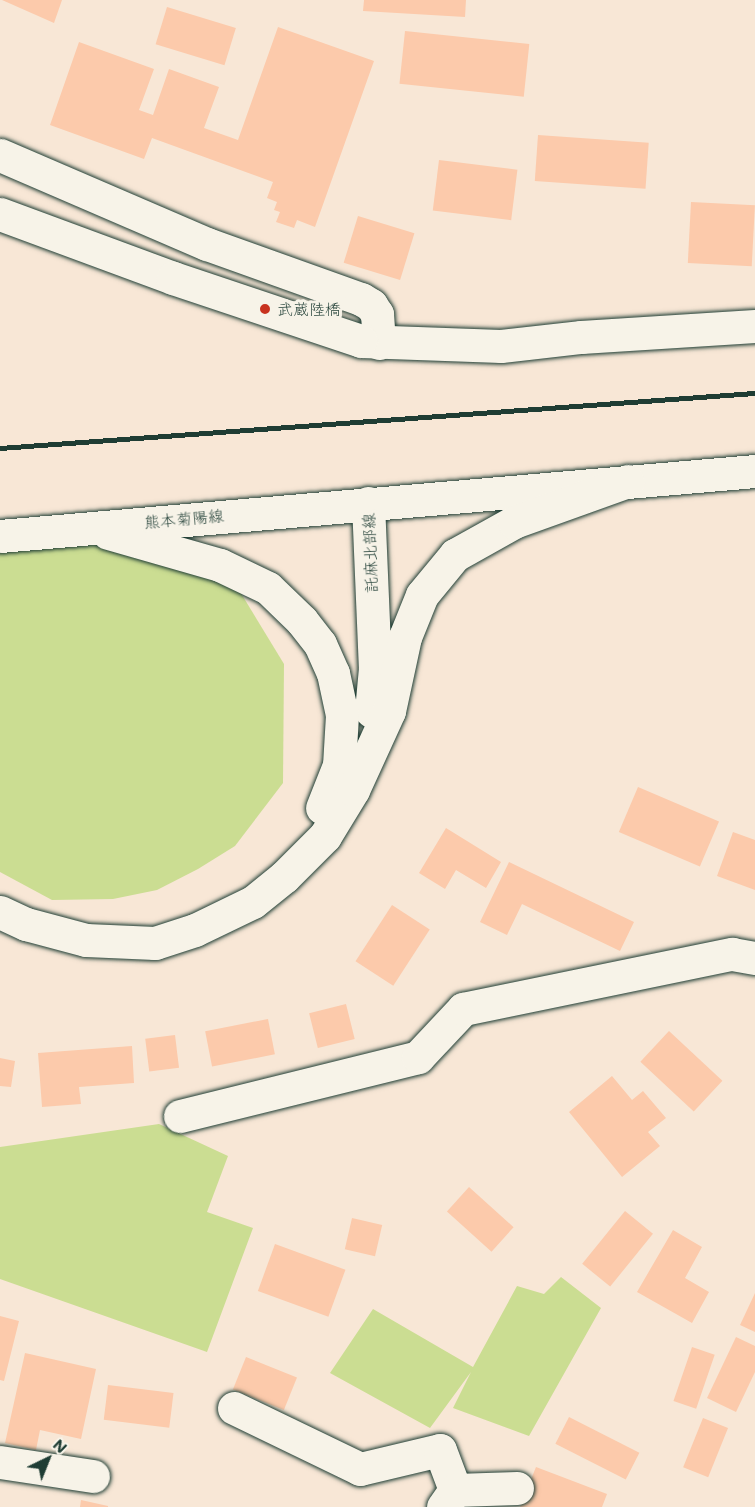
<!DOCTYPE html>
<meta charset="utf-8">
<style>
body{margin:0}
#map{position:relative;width:755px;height:1507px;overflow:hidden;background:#f8e7d6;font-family:Mali,"Klee One",sans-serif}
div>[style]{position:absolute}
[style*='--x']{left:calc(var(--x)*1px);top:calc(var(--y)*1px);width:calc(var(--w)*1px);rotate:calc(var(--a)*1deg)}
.green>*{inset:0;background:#cbdd92}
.building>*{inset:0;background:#fccaab;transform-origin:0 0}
.roads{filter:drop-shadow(0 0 2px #1f3d34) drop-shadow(0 0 2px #1f3d34)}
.minor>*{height:33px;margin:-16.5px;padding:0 16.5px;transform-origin:16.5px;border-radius:16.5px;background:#f7f3e8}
.tertiary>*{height:33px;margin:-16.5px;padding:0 16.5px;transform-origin:16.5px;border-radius:16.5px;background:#f7f3e8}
.secondary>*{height:33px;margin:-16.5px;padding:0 16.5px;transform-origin:16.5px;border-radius:16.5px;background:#f7f3e8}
.rail>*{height:4.5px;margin:-2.25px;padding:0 2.25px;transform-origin:2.25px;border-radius:2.25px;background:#1f3d34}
.dots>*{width:16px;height:16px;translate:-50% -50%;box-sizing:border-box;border:3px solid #f7f3e8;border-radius:50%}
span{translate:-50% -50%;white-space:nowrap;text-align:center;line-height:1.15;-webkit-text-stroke:6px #f7f3e8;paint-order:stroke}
.poi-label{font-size:16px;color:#1f3d34}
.left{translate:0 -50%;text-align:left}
.street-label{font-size:16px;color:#1f3d34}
.north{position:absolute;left:18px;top:1429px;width:60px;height:60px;-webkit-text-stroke:4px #f7f3e8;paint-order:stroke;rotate:43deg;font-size:16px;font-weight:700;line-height:24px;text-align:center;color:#1f3d34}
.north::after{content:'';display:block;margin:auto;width:21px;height:27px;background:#1f3d34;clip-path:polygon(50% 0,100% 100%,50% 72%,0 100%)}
</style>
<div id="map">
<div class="green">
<div style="clip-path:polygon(90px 543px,236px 585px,284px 664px,283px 783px,235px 846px,198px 869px,157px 890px,113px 899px,52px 900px,0 872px,0 550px)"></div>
<div style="clip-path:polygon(159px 1124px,228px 1156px,207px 1212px,253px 1228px,207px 1352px,0 1279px,0 1147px)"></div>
<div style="clip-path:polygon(561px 1277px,601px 1308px,529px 1436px,453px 1408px,471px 1372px,430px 1428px,330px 1373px,373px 1309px,473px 1367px,517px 1286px,544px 1294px)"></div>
</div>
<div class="building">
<div style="clip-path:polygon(2px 0,62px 0,54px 23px)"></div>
<div style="clip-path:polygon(364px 0,466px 0,465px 17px,363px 11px)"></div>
<div style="left:167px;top:7px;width:72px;height:39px;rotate:17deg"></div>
<div style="clip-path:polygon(278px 27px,374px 61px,315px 227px,297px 220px,294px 228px,276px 222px,280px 212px,274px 210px,277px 202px,267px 198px,273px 182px,152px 138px,144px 159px,50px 125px,79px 42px,154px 69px,139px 110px,153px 115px,169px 69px,219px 87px,204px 128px,238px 140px)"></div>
<div style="left:405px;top:31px;width:125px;height:53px;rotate:6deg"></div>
<div style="left:538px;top:135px;width:111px;height:46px;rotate:4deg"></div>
<div style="left:439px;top:160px;width:79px;height:51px;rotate:7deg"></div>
<div style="left:691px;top:202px;width:64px;height:61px;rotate:3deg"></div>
<div style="left:358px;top:216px;width:59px;height:49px;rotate:17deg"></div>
<div style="left:638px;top:787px;width:88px;height:49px;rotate:23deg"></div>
<div style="clip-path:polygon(446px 828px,501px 862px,486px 888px,456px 870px,445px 889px,419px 873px)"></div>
<div style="clip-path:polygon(733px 832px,755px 840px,755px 890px,717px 876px)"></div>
<div style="clip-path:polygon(509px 862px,634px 922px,620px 951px,522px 904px,507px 935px,480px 922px)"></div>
<div style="left:392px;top:905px;width:45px;height:67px;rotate:33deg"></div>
<div style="left:346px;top:1004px;width:36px;height:38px;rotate:76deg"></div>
<div style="left:268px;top:1019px;width:36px;height:64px;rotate:79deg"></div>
<div style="left:669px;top:1031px;width:73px;height:42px;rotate:43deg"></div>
<div style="left:175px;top:1035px;width:33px;height:30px;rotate:83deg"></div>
<div style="clip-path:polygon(132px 1046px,134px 1083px,79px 1087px,81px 1104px,42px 1107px,38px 1053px)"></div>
<div style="clip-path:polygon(0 1058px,15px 1061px,11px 1087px,0 1086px)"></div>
<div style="clip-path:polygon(612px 1076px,632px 1100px,643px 1091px,666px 1118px,648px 1132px,660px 1146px,622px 1177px,569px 1112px)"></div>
<div style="left:469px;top:1187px;width:60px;height:33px;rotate:42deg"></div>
<div style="left:625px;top:1211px;width:36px;height:68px;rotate:39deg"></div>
<div style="left:352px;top:1218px;width:31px;height:32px;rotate:13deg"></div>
<div style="clip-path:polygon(673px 1230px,702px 1247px,685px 1278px,709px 1292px,692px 1323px,637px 1292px)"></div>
<div style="left:275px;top:1244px;width:75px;height:50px;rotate:20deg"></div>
<div style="clip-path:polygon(755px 1293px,755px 1332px,740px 1325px)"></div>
<div style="clip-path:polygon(0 1316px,19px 1321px,4px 1381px,0 1380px)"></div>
<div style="clip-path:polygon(736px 1337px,755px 1346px,755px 1372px,736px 1412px,707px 1398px)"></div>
<div style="left:692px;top:1347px;width:24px;height:57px;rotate:19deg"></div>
<div style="clip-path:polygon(25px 1353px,96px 1369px,81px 1439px,40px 1430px,36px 1450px,5px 1443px)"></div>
<div style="left:246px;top:1357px;width:55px;height:35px;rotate:22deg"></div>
<div style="left:108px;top:1385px;width:66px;height:35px;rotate:7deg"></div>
<div style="left:569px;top:1417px;width:79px;height:30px;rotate:27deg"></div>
<div style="left:703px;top:1418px;width:27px;height:53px;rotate:22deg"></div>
<div style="clip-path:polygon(536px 1467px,607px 1494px,602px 1507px,520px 1507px)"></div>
<div style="clip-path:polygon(81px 1500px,108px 1506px,108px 1507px,80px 1507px)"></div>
</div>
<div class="roads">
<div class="minor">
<div style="--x:0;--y:155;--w:225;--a:23.3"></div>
<div style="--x:207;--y:244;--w:164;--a:19.7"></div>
<div style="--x:361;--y:299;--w:12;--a:31"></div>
<div style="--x:371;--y:305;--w:11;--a:56"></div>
<div style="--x:377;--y:314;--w:29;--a:86"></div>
<div style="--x:361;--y:341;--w:140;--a:2"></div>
<div style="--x:501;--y:346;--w:81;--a:-6.4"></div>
<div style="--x:581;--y:337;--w:174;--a:-3.6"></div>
<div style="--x:180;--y:1116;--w:245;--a:-13.9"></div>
<div style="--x:418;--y:1057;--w:66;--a:-46.8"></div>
<div style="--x:463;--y:1009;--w:275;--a:-11.6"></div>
<div style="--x:732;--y:954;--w:23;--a:10"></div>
<div style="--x:234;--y:1408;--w:140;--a:25.8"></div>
<div style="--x:360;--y:1469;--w:82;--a:-13.4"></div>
<div style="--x:440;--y:1450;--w:43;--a:69.4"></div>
<div style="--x:0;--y:1462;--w:94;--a:8.6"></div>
<div style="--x:443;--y:1507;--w:21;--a:-55"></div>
<div style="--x:455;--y:1490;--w:62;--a:-1.8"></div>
</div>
<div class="tertiary">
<div style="--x:0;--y:214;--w:184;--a:20.3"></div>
<div style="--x:173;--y:278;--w:198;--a:18.5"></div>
</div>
<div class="secondary">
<div style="--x:368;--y:503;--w:165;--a:87.6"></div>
<div style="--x:375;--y:668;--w:43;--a:95.3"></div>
<div style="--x:108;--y:533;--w:116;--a:15.9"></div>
<div style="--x:220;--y:565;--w:53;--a:25.6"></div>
<div style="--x:268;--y:588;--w:47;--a:44.1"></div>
<div style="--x:302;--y:621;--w:29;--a:52"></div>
<div style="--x:320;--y:644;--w:32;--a:66"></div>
<div style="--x:333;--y:673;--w:43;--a:77.9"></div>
<div style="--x:342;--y:715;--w:50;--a:93.4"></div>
<div style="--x:339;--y:765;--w:46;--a:111.6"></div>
<div style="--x:0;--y:536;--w:758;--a:-4.92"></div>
<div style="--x:0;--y:912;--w:29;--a:25"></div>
<div style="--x:26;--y:924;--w:62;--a:14.9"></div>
<div style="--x:86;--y:940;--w:69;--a:2.5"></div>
<div style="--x:155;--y:943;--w:42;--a:-18"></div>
<div style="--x:195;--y:930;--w:64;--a:-25.8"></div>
<div style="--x:253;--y:902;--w:40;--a:-39"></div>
<div style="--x:284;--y:877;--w:58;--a:-45"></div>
<div style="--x:325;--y:836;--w:54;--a:-58.7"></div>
<div style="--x:353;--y:790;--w:87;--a:-65.5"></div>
<div style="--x:389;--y:711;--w:76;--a:-77.8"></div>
<div style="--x:405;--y:637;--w:45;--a:-68"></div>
<div style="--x:422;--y:595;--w:52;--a:-50.5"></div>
<div style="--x:455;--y:555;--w:68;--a:-29.2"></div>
<div style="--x:514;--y:522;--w:121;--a:-19.8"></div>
</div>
</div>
<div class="rail">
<div style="--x:0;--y:448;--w:757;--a:-4.17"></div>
</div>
<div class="dots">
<div style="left:265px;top:309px;background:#c8321e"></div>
</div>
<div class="poi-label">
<span class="left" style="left:277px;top:309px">武蔵陸橋</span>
</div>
<div class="street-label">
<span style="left:184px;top:519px;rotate:-5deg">熊本菊陽線</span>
<span style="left:370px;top:553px;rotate:-92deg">託麻北部線</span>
</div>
<div class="north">N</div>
</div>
